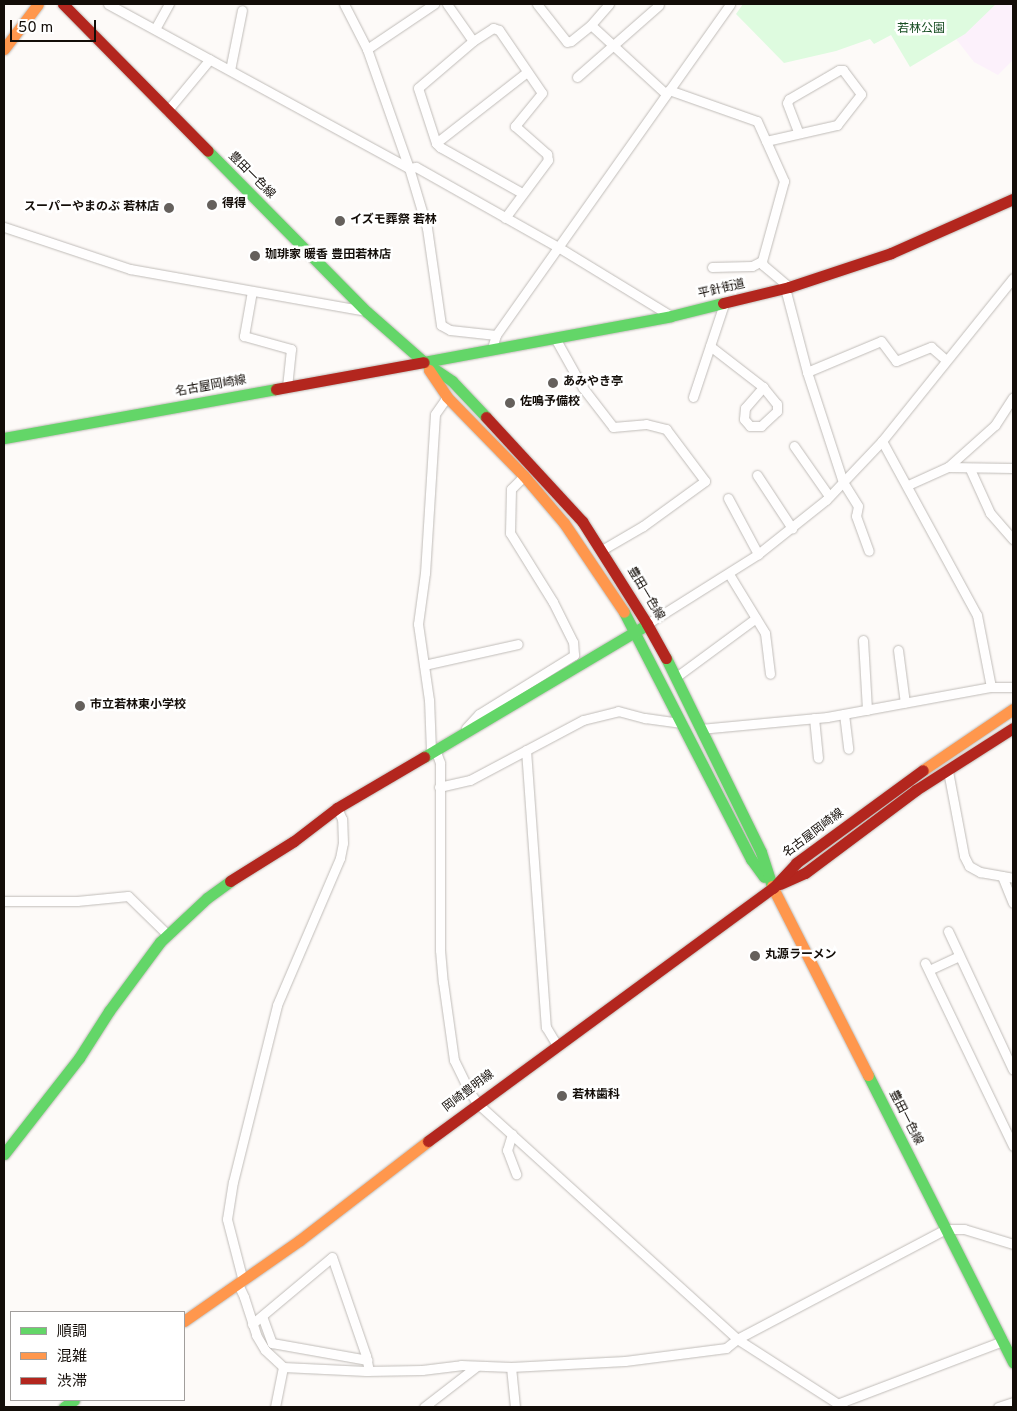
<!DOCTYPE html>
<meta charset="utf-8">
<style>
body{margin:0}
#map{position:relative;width:1017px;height:1411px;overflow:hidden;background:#fdfaf8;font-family:Overpass,"Noto Sans JP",sans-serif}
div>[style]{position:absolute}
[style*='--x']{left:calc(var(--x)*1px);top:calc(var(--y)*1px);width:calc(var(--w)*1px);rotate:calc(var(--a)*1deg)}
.commercial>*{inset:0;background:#fcf1fb}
.green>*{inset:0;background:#defbdf}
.roads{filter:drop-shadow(0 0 1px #c0bcb8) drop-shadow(0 0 1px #c0bcb8)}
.street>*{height:9px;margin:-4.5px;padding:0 4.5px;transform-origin:4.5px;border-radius:4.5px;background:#fffefe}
.fast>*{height:11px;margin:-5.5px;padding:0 5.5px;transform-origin:5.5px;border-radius:5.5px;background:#63d668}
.slow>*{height:11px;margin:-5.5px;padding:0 5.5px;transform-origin:5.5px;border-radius:5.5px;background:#ff974d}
.jam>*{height:11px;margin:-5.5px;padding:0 5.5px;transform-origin:5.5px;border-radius:5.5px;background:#b3261e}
.dots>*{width:14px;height:14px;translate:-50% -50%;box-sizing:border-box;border:2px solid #fff;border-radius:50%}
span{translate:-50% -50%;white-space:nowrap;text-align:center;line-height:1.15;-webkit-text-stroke:5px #fff;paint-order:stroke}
.park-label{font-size:12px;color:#174d22}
.street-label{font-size:12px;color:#130d08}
.poi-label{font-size:12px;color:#130d08;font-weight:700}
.left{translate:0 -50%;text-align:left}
.right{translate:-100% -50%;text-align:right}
.frame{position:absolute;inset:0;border:5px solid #130d08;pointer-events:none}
.legend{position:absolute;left:10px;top:1311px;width:175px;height:90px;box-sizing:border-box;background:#fff;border:1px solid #a19e9c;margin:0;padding:6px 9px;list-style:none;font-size:15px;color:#130d08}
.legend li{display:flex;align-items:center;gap:10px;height:25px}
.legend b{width:25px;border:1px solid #a19e9c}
.scale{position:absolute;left:10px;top:20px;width:86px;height:22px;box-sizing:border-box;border:2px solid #130d08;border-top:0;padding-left:6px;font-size:15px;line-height:18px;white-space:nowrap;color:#130d08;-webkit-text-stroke:4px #fff;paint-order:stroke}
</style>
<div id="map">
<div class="commercial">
<div style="clip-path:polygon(996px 4px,1013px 4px,1013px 60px,998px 75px,974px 62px,956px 39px)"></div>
</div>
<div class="green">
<div style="clip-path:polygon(743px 4px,996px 4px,965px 34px,910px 67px,891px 35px,874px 44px,870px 39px,836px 51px,784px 63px,736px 14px)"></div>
</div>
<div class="roads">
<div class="street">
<div style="--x:108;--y:4;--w:343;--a:28.6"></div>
<div style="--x:409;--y:168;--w:7;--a:-8"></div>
<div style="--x:416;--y:167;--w:163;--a:29.4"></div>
<div style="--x:558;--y:247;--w:132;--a:31.4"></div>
<div style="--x:344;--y:4;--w:51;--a:62.9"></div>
<div style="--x:367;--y:49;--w:126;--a:70.6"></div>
<div style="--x:409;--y:168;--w:63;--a:73.3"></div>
<div style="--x:427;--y:228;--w:98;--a:81.8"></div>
<div style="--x:441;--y:325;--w:10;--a:29"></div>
<div style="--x:450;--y:330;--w:46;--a:6.2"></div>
<div style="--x:447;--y:4;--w:45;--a:54.9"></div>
<div style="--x:473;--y:41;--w:24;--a:-33"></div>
<div style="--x:493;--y:28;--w:6;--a:18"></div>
<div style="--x:499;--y:30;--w:76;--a:55.7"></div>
<div style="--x:542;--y:93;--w:43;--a:129.3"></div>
<div style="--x:515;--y:126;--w:43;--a:41.2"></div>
<div style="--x:547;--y:154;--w:6;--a:81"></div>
<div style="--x:548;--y:160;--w:72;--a:126.6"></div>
<div style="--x:537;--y:4;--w:48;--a:51.7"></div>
<div style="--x:567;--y:42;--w:4;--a:-14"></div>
<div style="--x:571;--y:41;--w:26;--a:-39"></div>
<div style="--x:609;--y:4;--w:28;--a:131"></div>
<div style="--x:591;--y:25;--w:102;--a:42.6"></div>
<div style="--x:155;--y:29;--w:29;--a:-61"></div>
<div style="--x:473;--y:41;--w:72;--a:139.5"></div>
<div style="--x:418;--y:88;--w:58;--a:71.9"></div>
<div style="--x:436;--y:143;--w:6;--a:45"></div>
<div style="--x:440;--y:147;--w:94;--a:29.3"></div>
<div style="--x:367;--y:49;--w:81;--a:-33.9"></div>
<div style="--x:230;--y:70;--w:61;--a:-78.7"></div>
<div style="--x:577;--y:77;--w:109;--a:-41.3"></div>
<div style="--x:669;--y:90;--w:93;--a:19.4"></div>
<div style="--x:757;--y:121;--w:66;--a:65.8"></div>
<div style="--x:784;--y:181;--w:83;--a:105.4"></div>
<div style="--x:762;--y:261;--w:4;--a:76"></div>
<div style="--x:763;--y:265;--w:34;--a:40"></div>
<div style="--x:167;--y:111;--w:67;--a:-50.4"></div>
<div style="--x:766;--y:141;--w:73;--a:-12.7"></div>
<div style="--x:837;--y:125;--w:39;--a:-52"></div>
<div style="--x:861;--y:94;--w:30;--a:-127"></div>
<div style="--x:843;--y:70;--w:4;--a:180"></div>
<div style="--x:839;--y:70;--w:58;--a:149.9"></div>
<div style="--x:789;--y:99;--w:4;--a:117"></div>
<div style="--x:787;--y:103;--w:31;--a:69"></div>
<div style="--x:436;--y:143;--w:115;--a:-38"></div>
<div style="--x:4;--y:227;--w:133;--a:18.4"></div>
<div style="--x:130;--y:269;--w:239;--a:10.1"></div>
<div style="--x:712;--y:267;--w:40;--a:-1.4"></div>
<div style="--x:752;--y:266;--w:11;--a:-27"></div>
<div style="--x:785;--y:288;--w:87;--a:75.3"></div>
<div style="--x:807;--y:372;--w:116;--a:71.9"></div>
<div style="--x:843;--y:482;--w:28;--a:58"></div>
<div style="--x:858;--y:506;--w:10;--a:101"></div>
<div style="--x:856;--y:516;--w:37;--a:70"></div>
<div style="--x:252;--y:291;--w:46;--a:100.1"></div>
<div style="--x:244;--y:336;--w:49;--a:15.5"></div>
<div style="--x:291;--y:349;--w:38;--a:96"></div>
<div style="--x:555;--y:338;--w:57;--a:60.8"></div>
<div style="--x:583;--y:388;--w:49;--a:52.4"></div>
<div style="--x:613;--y:427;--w:33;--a:-5"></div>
<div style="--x:646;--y:424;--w:21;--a:14"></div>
<div style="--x:666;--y:429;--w:65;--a:53.1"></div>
<div style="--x:705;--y:481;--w:77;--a:144"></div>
<div style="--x:643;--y:526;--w:48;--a:149.7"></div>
<div style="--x:710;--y:346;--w:67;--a:37.7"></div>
<div style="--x:763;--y:387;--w:22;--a:51"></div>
<div style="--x:777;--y:404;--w:7;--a:90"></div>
<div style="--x:777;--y:411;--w:22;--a:137"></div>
<div style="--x:761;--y:426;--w:11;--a:180"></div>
<div style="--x:750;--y:426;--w:9;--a:-131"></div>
<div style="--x:744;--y:419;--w:11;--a:-85"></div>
<div style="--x:745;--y:408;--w:28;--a:-49"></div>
<div style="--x:492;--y:348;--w:14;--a:-73"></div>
<div style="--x:496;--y:335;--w:405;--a:-54.7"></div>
<div style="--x:807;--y:372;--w:80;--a:-22.7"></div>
<div style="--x:881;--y:341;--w:25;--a:53"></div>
<div style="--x:896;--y:361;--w:38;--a:-22"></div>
<div style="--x:931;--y:347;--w:20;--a:41"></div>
<div style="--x:693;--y:397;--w:98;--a:-71.6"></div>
<div style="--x:882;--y:441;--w:198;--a:61.4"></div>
<div style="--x:977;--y:615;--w:73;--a:79"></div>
<div style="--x:794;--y:446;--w:61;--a:55"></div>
<div style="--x:948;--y:467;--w:65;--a:0.9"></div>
<div style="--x:970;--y:469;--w:48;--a:65.6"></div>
<div style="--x:990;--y:513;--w:35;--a:49"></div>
<div style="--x:757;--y:475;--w:64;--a:56.6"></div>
<div style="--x:908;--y:485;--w:44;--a:-24.2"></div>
<div style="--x:948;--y:467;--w:63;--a:-41.8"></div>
<div style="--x:995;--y:425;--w:33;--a:-57"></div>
<div style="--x:728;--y:498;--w:64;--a:61.8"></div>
<div style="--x:729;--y:574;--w:69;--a:58.6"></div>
<div style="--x:765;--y:633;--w:41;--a:83"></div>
<div style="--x:647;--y:624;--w:131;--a:-32.2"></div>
<div style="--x:758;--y:554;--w:87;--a:-38.5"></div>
<div style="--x:826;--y:500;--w:81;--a:-46.5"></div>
<div style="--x:882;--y:441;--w:209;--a:-51.2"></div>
<div style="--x:863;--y:640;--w:70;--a:86.7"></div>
<div style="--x:898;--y:650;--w:53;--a:82.5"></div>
<div style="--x:424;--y:665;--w:96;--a:-12.6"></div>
<div style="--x:676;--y:677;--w:99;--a:-36.4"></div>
<div style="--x:844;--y:714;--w:35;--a:83"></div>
<div style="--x:814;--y:718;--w:40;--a:84.3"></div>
<div style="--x:466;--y:728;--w:19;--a:-47"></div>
<div style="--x:479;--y:714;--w:112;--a:-31.8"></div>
<div style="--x:574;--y:655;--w:13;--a:-94"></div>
<div style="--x:573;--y:642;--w:45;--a:-116.6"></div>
<div style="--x:553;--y:602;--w:81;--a:-121.9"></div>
<div style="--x:510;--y:533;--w:44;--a:-88.7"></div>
<div style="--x:511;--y:489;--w:18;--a:-45"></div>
<div style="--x:700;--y:729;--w:128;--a:-5.4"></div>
<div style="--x:827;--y:717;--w:167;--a:-10.4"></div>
<div style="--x:991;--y:687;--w:22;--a:0"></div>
<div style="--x:435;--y:749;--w:15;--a:70"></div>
<div style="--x:440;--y:763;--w:187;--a:90"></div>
<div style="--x:440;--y:950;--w:32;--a:85"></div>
<div style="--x:443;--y:982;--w:79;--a:82"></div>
<div style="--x:454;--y:1060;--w:34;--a:64"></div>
<div style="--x:469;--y:1091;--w:14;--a:56"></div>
<div style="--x:477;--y:1103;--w:351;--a:42.2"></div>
<div style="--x:737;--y:1339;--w:126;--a:32.7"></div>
<div style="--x:526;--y:750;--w:278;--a:85.9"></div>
<div style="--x:546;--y:1027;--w:21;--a:59"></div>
<div style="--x:431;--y:751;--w:51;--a:-92.2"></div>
<div style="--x:429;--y:700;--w:77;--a:-98.2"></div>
<div style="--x:418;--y:624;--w:51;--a:-82.2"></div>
<div style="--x:425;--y:573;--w:159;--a:-86.4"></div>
<div style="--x:435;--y:414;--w:21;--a:-55"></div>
<div style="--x:948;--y:771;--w:86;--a:79.3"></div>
<div style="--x:964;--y:856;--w:11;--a:63"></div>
<div style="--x:969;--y:866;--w:13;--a:29"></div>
<div style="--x:980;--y:872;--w:34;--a:10"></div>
<div style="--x:439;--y:787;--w:32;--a:-13"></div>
<div style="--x:470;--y:780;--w:128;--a:-28"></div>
<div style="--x:583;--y:720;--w:36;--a:-14"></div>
<div style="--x:618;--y:711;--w:28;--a:15"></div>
<div style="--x:645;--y:718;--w:37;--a:8"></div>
<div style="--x:1002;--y:876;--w:29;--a:68"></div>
<div style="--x:4;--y:901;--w:73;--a:0"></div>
<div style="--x:77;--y:901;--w:51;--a:-5.6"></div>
<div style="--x:128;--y:896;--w:54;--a:44.3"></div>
<div style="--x:948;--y:931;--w:153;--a:64.9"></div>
<div style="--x:925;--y:963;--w:203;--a:64.3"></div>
<div style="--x:929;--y:970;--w:33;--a:-25"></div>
<div style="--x:512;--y:1134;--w:17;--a:107"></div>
<div style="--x:507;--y:1150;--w:26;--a:69"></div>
<div style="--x:243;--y:1281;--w:64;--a:-104.5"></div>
<div style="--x:227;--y:1219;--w:37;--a:-81"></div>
<div style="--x:233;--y:1182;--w:182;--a:-76"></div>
<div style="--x:277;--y:1005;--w:160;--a:-66.8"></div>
<div style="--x:340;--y:858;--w:15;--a:-79"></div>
<div style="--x:343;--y:843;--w:24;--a:-92"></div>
<div style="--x:342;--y:819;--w:12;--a:-114"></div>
<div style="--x:238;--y:1284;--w:14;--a:65"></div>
<div style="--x:244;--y:1297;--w:40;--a:72"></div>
<div style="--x:256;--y:1335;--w:17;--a:59"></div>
<div style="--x:265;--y:1350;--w:25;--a:43"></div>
<div style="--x:283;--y:1367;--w:83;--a:2.8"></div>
<div style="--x:366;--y:1371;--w:56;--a:-1"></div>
<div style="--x:422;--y:1370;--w:39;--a:-7"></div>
<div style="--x:461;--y:1365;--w:50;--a:2.3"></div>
<div style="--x:511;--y:1367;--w:114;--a:-3"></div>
<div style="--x:625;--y:1361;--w:102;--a:-7.3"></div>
<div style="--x:726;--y:1348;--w:14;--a:-39"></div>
<div style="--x:737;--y:1339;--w:236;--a:-27.8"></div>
<div style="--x:946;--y:1229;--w:18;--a:0"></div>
<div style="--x:964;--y:1229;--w:51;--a:17"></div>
<div style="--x:262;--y:1316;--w:29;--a:70"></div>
<div style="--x:272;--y:1343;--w:97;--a:10.1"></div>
<div style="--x:252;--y:1324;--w:104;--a:-39.9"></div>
<div style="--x:332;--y:1257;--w:105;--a:71"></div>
<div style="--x:366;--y:1356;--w:15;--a:79"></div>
<div style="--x:511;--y:1367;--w:40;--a:84.3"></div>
<div style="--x:837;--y:1404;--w:178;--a:-20.8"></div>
<div style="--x:275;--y:1407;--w:41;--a:-78.7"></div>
<div style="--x:424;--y:1407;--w:67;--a:-37.7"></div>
<div style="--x:998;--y:1407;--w:16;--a:-18"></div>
</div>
<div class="fast">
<div style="--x:208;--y:151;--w:226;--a:45.4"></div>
<div style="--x:367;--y:312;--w:76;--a:41.3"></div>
<div style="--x:424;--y:362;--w:34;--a:34"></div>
<div style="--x:452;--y:381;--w:50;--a:46.6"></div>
<div style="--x:424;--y:362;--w:251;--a:-10.5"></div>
<div style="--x:671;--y:316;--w:54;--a:-14"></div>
<div style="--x:4;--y:438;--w:276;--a:-10.2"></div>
<div style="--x:624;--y:612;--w:278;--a:62.8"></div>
<div style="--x:751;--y:859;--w:22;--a:54"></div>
<div style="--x:666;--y:658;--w:216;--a:63.9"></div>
<div style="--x:761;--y:852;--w:36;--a:72"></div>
<div style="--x:424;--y:757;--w:255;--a:-30.7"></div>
<div style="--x:868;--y:1075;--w:322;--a:63.2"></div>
<div style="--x:4;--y:1154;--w:122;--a:-52"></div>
<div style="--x:79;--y:1058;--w:56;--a:-57.4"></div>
<div style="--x:109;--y:1011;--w:86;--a:-53.5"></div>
<div style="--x:160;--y:942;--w:64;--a:-43.1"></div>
<div style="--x:207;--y:898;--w:29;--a:-36"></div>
<div style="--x:64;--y:1407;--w:12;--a:-35"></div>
</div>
<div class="slow">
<div style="--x:4;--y:49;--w:56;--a:-52.9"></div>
<div style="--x:429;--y:370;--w:32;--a:56"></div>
<div style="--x:447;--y:397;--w:110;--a:45.7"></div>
<div style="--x:524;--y:476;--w:62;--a:49.6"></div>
<div style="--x:564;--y:523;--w:107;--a:56"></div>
<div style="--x:923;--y:770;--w:109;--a:-34.1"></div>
<div style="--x:772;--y:886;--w:212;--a:63.1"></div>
<div style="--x:184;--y:1321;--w:141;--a:-34.9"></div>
<div style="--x:300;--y:1240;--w:162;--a:-37.7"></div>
</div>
<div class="jam">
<div style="--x:63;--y:4;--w:206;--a:45.4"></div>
<div style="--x:723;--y:303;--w:68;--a:-13.6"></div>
<div style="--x:789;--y:287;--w:108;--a:-18.4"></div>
<div style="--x:891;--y:253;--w:133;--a:-23.9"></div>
<div style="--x:276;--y:389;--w:150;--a:-10.3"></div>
<div style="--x:486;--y:417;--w:142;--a:47.3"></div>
<div style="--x:582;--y:521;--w:122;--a:57.7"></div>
<div style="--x:647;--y:624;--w:39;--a:61"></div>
<div style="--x:230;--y:881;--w:75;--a:-32"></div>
<div style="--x:294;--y:841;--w:54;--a:-37.5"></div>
<div style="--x:337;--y:808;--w:101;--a:-30.4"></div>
<div style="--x:780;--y:884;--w:27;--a:-24"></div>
<div style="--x:805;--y:873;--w:139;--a:-36.8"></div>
<div style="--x:916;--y:790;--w:115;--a:-32.6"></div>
<div style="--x:773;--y:888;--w:34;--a:-47"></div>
<div style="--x:796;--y:863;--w:157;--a:-36.2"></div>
<div style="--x:428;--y:1141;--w:428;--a:-36.3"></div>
</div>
</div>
<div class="dots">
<div style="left:212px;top:205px;background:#65605c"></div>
<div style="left:169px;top:208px;background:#65605c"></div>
<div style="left:340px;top:221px;background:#65605c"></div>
<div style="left:255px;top:256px;background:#65605c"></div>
<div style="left:553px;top:383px;background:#65605c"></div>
<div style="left:510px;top:403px;background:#65605c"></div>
<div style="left:80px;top:706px;background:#65605c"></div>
<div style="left:755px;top:956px;background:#65605c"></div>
<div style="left:562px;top:1096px;background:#65605c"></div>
</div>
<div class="park-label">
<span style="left:921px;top:30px">若林公園</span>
</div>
<div class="street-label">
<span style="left:251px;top:176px;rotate:45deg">豊田一色線</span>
<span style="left:722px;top:290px;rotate:-13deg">平針街道</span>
<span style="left:211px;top:387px;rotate:-10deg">名古屋岡崎線</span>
<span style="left:645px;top:594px;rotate:59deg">豊田一色線</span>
<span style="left:814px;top:834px;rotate:-37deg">名古屋岡崎線</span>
<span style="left:469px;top:1092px;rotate:-37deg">岡崎豊明線</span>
<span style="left:905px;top:1118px;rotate:63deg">豊田一色線</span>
</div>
<div class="poi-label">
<span class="left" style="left:222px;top:205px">得得</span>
<span class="right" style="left:159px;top:208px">スーパーやまのぶ 若林店</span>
<span class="left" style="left:350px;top:221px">イズモ葬祭 若林</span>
<span class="left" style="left:265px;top:256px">珈琲家 暖香 豊田若林店</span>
<span class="left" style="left:563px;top:383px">あみやき亭</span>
<span class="left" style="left:520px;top:403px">佐鳴予備校</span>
<span class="left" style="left:90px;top:706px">市立若林東小学校</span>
<span class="left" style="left:765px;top:956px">丸源ラーメン</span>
<span class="left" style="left:572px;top:1096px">若林歯科</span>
</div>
<div class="frame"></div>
<ul class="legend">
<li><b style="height:6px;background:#63d668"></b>順調</li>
<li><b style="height:6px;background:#ff974d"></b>混雑</li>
<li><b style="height:6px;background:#b3261e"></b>渋滞</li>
</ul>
<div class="scale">50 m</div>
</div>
